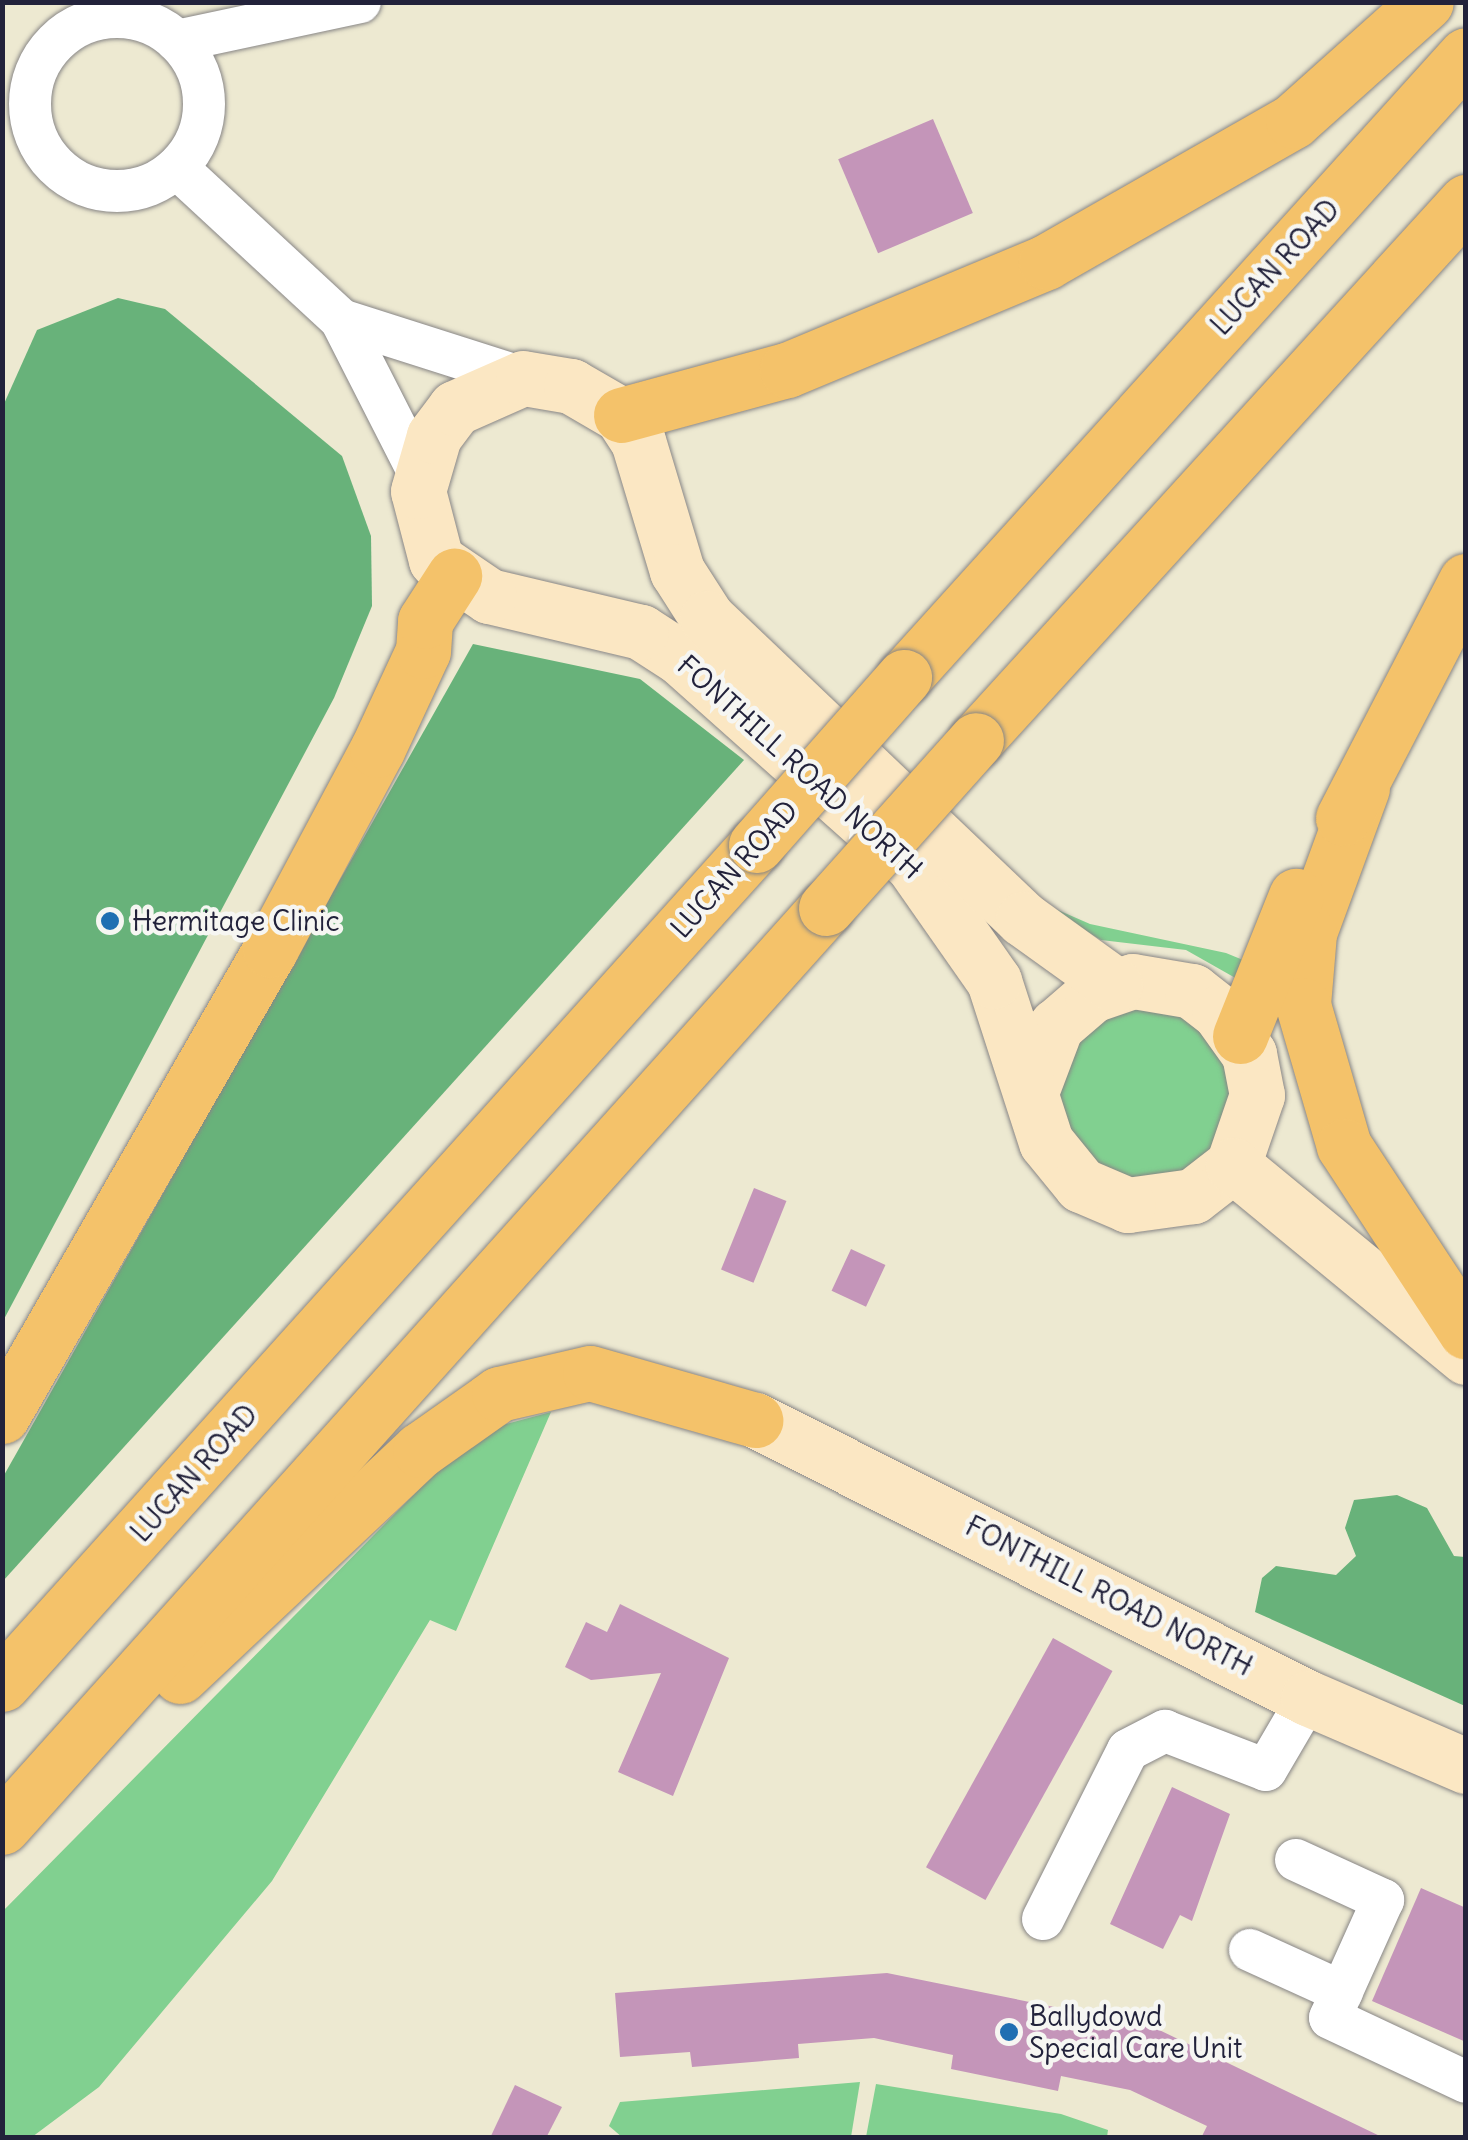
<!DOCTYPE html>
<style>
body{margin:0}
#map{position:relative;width:1468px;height:2140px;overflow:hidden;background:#ede9d1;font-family:Delius,sans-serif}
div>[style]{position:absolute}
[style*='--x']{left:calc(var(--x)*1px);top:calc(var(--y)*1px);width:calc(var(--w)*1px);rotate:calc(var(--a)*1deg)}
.green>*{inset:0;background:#81d090}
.round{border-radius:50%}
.forest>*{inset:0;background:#68b27a}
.building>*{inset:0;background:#c495b9;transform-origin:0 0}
.roads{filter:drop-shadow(0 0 2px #888686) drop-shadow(0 0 2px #888686)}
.minor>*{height:42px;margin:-21px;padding:0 21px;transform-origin:21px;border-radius:21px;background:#fff}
.minor>.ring{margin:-21px;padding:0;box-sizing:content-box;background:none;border:42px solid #fff;border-radius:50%}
.secondary>*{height:55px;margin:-27.5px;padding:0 27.5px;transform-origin:27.5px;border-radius:27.5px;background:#fbe7c3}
.trunk>*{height:55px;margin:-27.5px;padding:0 27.5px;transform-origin:27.5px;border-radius:27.5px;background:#f4c26a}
.bridges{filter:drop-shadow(0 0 2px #888686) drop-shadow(0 0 2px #888686)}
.trunk-bridge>*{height:55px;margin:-27.5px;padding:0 27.5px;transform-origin:27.5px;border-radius:27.5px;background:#f4c26a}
.dots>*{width:28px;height:28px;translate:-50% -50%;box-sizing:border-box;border:5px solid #f6f6f2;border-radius:50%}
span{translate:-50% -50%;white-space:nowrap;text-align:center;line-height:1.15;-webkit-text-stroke:9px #f6f6f2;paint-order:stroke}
.street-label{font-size:28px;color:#22223b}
.poi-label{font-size:28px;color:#22223b}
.left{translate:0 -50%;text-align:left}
.frame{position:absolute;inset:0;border:5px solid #22223b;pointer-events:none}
</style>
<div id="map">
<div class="green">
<div style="clip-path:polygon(1035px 900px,1090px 924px,1226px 953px,1243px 960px,1246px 984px,1186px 950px,1101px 940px)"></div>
<div class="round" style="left:1060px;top:1007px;width:172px;height:172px"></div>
<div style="clip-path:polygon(551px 1412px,456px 1631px,430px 1620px,272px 1881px,99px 2087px,32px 2137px,3px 2137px,2px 1912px,445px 1463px,484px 1430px)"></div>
<div style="clip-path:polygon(860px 2082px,851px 2137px,622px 2137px,609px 2126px,620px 2102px)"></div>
<div style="clip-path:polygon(876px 2084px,1061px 2114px,1108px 2130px,1107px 2137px,866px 2137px)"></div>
</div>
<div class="forest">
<div style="clip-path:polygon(118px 298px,165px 309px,342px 456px,371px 536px,372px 606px,334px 698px,3px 1321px,3px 406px,37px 330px)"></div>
<div style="clip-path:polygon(473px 644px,640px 679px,744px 760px,3px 1581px,3px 1477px)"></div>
<div style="clip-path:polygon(1397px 1495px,1427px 1508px,1454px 1556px,1465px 1557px,1465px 1706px,1255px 1612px,1262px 1578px,1276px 1566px,1336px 1575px,1356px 1556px,1345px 1528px,1354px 1500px)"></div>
</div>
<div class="building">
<div style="left:933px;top:119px;width:102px;height:103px;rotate:67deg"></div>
<div style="left:754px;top:1188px;width:35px;height:88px;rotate:22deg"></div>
<div style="left:851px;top:1249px;width:38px;height:46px;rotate:25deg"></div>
<div style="clip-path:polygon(620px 1604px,729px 1658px,673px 1796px,618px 1772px,661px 1673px,591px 1680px,565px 1667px,586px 1622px,607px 1632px)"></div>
<div style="left:1053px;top:1638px;width:68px;height:262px;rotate:29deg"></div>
<div style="clip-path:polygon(1172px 1787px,1230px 1814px,1192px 1921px,1180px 1915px,1163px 1949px,1110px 1924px)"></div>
<div style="clip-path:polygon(1421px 1888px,1466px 1908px,1466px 2042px,1372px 2001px)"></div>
<div style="clip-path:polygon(887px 1973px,1153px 2027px,1384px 2138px,1201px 2138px,1207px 2126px,1130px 2090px,1061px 2076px,1058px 2091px,951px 2069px,953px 2055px,874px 2038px,798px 2044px,799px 2058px,692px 2067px,690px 2052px,620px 2057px,615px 1993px)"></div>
<div style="clip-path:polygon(515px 2085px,562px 2107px,546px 2138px,490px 2138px)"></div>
</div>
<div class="roads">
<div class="minor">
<div class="ring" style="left:30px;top:17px;width:132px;height:132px"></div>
<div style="--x:177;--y:41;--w:187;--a:-12"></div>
<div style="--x:177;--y:168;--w:224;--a:42.8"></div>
<div style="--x:341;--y:320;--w:191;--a:17.7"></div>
<div style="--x:341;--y:320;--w:174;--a:63"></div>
<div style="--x:1296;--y:1860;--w:96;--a:24.7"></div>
<div style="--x:1383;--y:1900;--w:129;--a:114.2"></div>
<div style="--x:1330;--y:2018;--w:150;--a:25.2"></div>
<div style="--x:1043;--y:1919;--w:189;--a:-63.3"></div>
<div style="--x:1128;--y:1750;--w:42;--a:-27.2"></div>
<div style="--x:1165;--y:1731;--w:108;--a:21.1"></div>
<div style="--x:1266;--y:1770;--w:83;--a:-59.7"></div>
<div style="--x:1250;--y:1950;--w:101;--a:24.5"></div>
</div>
<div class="secondary">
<div style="--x:1031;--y:1092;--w:71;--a:-69.3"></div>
<div style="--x:1056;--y:1026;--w:48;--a:-40.7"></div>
<div style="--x:1092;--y:995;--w:43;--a:-18.9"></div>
<div style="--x:1133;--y:981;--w:60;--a:9.6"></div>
<div style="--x:1192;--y:991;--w:34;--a:38"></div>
<div style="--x:1219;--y:1012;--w:52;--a:54.5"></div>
<div style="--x:1249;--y:1054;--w:42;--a:79"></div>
<div style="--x:1257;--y:1095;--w:74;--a:108.9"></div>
<div style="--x:1233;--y:1165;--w:51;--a:142.2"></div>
<div style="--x:1193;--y:1196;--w:66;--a:172.1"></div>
<div style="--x:1128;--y:1205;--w:51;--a:-156.9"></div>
<div style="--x:1081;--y:1185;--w:55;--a:-129.1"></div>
<div style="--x:1046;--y:1142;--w:169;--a:-107.9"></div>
<div style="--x:994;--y:981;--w:143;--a:-125"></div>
<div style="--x:912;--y:864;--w:310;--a:-138.3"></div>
<div style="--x:681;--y:658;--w:48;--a:-147"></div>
<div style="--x:641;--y:632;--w:156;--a:-166.7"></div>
<div style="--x:489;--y:596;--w:64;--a:-145.8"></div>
<div style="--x:436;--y:560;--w:71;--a:-104.6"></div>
<div style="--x:418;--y:491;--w:57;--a:-73.8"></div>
<div style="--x:434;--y:436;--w:35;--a:-53"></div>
<div style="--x:455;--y:408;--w:74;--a:-23.8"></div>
<div style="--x:523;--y:378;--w:49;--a:9.5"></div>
<div style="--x:571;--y:386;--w:58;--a:30.1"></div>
<div style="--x:621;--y:415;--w:31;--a:57"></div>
<div style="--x:638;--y:441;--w:136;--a:73.3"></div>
<div style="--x:677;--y:571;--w:56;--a:57.4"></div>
<div style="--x:707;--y:618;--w:436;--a:43.6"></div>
<div style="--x:1023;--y:919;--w:113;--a:35.7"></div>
<div style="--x:1233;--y:1165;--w:302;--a:39.5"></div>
<div style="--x:755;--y:1420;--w:619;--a:26.69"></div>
<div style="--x:1308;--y:1698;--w:172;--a:23.3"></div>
</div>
<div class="trunk">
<div style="--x:621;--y:415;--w:172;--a:-15.2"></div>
<div style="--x:787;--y:370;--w:281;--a:-22.6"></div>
<div style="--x:1046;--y:262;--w:284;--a:-29.7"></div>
<div style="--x:1293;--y:121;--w:178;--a:-41.8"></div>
<div style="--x:904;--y:677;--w:838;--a:-47.9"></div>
<div style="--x:976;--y:740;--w:728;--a:-47.67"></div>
<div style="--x:1362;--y:788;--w:154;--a:110.1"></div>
<div style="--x:1309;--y:933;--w:72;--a:94.8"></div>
<div style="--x:1303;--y:1005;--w:147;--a:73.8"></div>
<div style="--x:1344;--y:1146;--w:222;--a:56.7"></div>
<div style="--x:1343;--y:818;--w:267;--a:-62.6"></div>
<div style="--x:1240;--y:1036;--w:151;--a:-68.2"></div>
<div style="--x:2;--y:1416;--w:538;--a:-60.1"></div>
<div style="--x:270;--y:950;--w:227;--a:-61.9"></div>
<div style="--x:377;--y:750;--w:109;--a:-65.1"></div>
<div style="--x:423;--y:651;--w:30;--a:-86"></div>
<div style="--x:425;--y:621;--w:54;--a:-57.2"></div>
<div style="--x:180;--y:1676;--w:330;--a:-43.3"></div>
<div style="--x:420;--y:1450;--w:97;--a:-35.3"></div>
<div style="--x:499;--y:1394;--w:93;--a:-13"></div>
<div style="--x:590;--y:1373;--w:172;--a:15.9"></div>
<div style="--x:2;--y:1684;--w:1128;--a:-48.05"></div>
<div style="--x:2;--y:1827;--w:1234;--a:-48.12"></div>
</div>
</div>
<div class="bridges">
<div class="trunk-bridge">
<div style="--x:756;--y:845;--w:224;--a:-48.6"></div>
<div style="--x:826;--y:908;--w:225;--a:-48.2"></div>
</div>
</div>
<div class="dots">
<div style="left:110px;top:921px;background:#1f6fb2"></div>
<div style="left:1009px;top:2032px;background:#1f6fb2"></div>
</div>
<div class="street-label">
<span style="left:1275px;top:267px;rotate:-47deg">LUCAN ROAD</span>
<span style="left:800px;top:767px;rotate:42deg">FONTHILL ROAD NORTH</span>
<span style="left:734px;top:869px;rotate:-48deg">LUCAN ROAD</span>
<span style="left:194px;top:1473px;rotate:-48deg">LUCAN ROAD</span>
<span style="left:1109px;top:1596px;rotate:27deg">FONTHILL ROAD NORTH</span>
</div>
<div class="poi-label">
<span class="left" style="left:132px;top:921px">Hermitage Clinic</span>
<span class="left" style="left:1029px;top:2032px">Ballydowd<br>Special Care Unit</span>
</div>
<div class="frame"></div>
</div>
